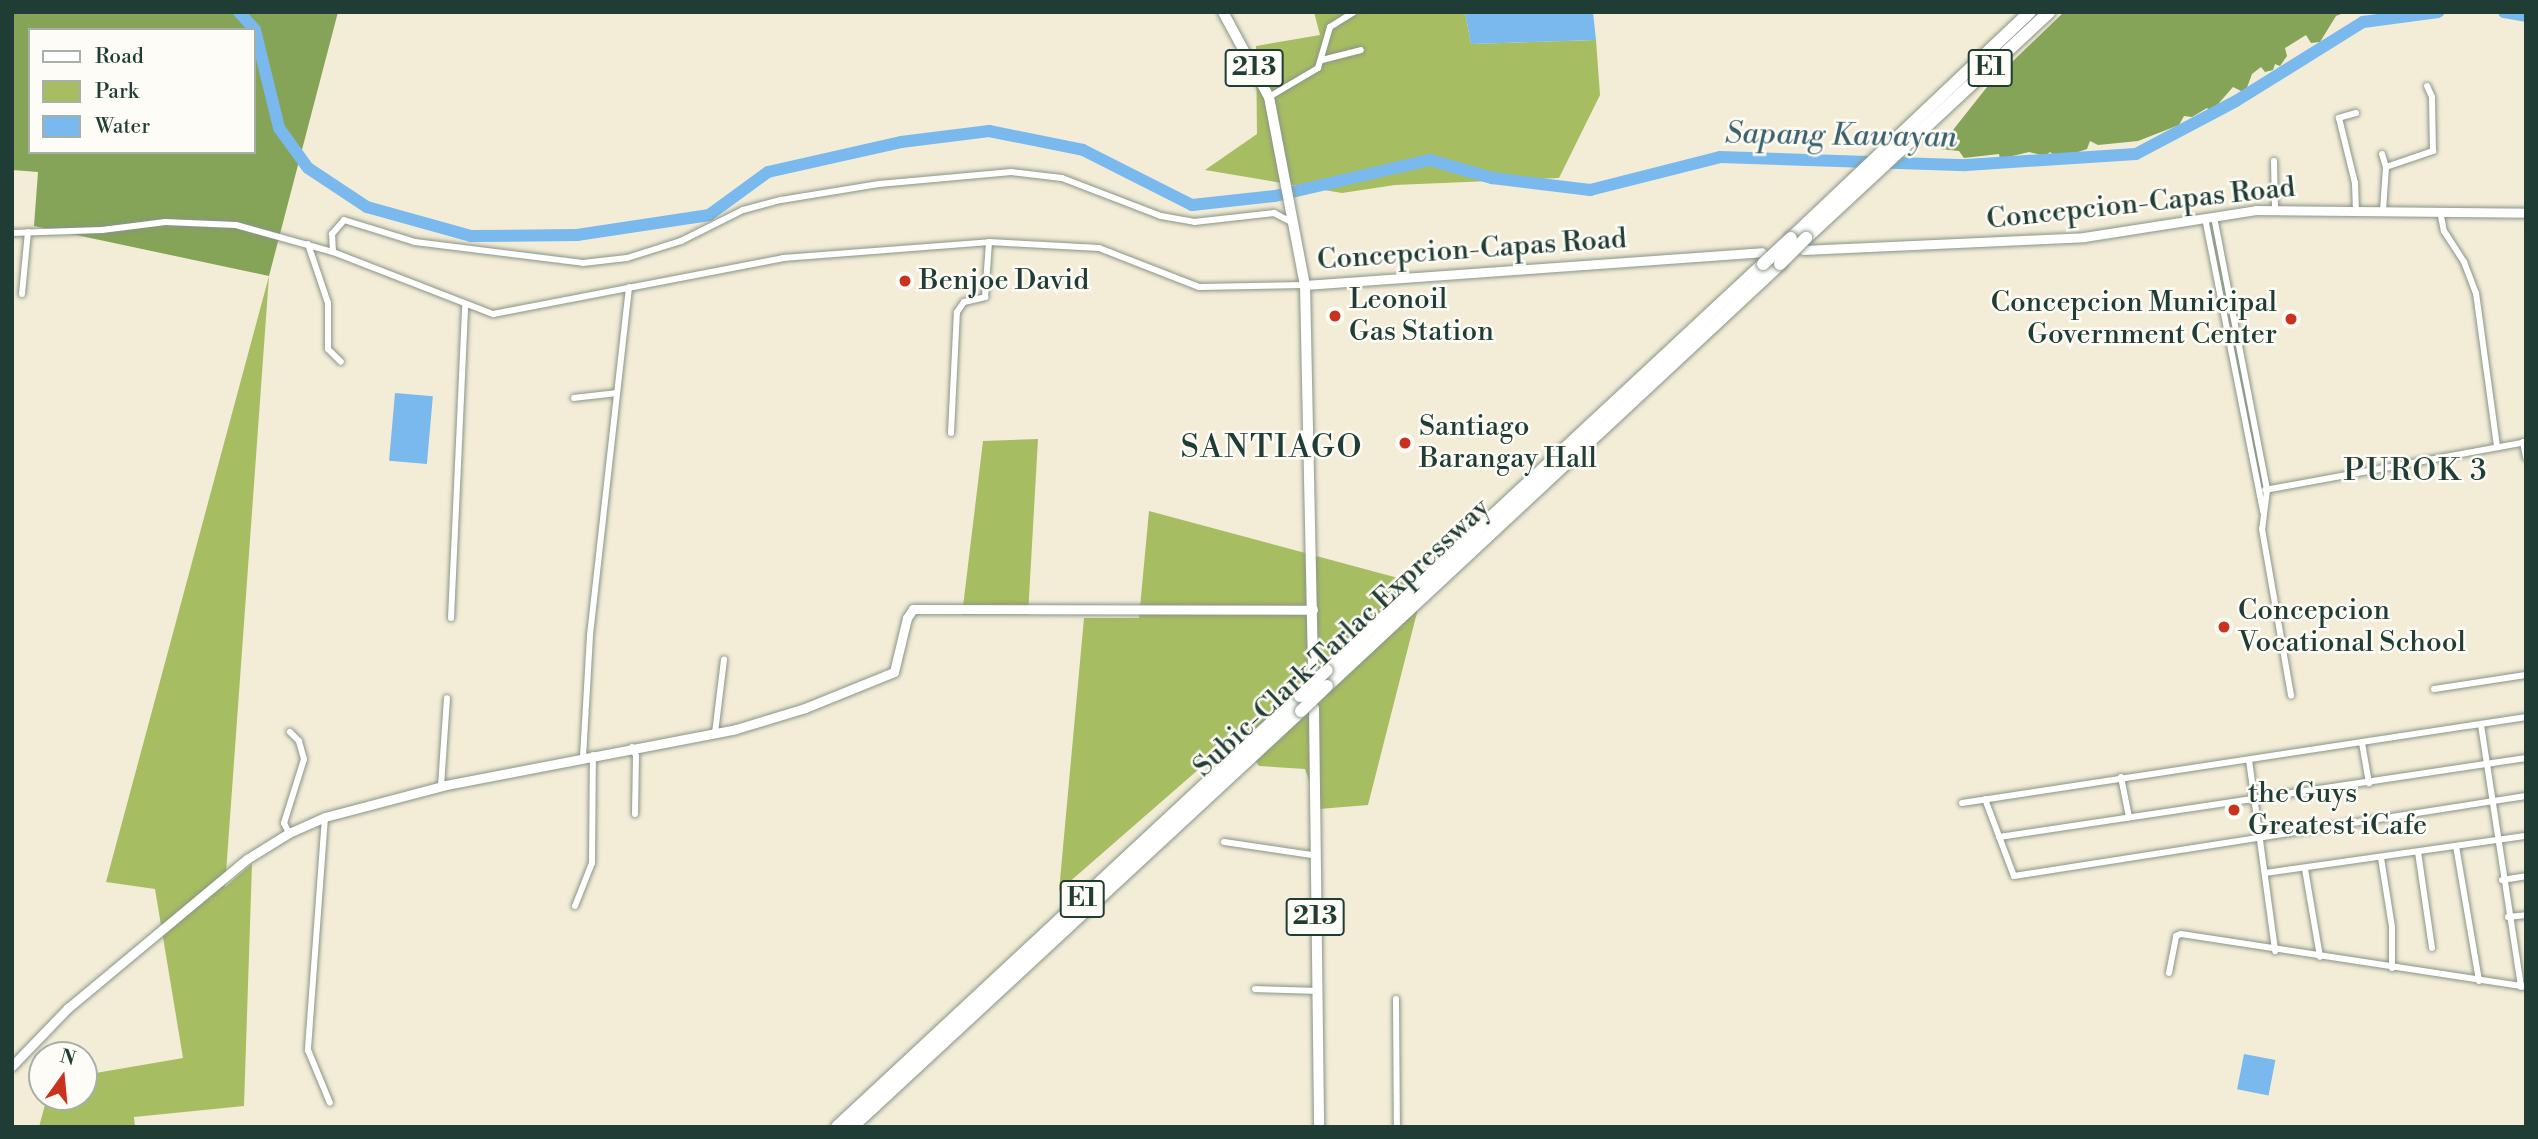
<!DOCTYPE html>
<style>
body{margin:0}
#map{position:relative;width:2538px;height:1139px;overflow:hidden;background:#f3edd8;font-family:"Libre Bodoni",serif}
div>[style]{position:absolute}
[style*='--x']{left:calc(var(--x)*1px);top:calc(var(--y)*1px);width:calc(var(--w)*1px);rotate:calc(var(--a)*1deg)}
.green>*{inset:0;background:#a7bd62}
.forest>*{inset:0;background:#85a458}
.water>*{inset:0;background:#79b9ed;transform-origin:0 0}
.river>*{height:12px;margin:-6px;padding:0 6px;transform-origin:6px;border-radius:6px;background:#79b9ed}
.roads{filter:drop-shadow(0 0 2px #899586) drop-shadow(0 0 2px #899586)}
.street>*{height:6px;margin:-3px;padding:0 3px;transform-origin:3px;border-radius:3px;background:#fff}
.secondary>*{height:9px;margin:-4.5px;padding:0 4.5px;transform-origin:4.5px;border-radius:4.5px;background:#fff}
.primary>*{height:10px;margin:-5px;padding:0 5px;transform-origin:5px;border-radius:5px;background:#fff}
.highway>*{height:12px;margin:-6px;padding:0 6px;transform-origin:6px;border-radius:6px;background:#fff}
.bridges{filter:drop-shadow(0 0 2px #899586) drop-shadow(0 0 2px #899586)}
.highway-bridge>*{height:12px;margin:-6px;padding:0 6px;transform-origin:6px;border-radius:6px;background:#fff}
.dots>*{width:19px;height:19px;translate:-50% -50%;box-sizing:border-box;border:4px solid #fdfcf7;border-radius:50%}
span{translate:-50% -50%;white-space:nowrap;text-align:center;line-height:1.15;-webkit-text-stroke:5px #fdfcf7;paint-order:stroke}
.shield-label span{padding:2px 5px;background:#fdfcf7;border:2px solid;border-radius:5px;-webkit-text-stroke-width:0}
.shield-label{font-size:26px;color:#1f3d34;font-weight:700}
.street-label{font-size:28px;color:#1f3d34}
.poi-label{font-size:28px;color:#1f3d34}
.left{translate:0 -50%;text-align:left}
.right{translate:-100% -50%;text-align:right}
.water-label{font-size:30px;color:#3a626c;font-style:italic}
.neighbourhood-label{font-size:30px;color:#1f3d34;letter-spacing:2px}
.quarter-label{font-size:32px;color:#1f3d34;letter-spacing:2px}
.frame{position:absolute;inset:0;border:14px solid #1f3d34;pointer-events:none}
.legend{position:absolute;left:28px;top:28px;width:228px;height:126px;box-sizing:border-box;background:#fdfcf7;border:2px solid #a4b0a9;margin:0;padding:9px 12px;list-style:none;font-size:21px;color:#1f3d34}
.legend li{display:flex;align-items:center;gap:14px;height:35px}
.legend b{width:35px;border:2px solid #a4b0a9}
.north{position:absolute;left:28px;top:1041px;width:70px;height:70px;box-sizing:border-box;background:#fdfcf7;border:2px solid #a4b0a9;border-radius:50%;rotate:15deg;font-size:19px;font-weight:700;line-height:28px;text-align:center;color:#1f3d34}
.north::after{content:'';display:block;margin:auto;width:24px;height:32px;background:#c8321e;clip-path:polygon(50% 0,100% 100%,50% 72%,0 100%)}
</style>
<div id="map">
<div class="green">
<div style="clip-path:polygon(1314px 12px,1465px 12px,1471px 44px,1596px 40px,1600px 95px,1559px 178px,1395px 185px,1342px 193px,1205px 170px,1257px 134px,1256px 46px,1320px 35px)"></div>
<div style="clip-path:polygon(269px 276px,225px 887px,252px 864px,244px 1106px,134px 1117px,135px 1127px,39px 1127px,47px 1097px,84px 1097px,84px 1075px,183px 1058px,155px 889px,106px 882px)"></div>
<div style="clip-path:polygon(1038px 439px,1028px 615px,962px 615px,983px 441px)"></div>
<div style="clip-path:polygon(1149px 511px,1424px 585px,1368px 805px,1319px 809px,1305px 769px,1259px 766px,1238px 735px,1059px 891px,1084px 618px,1139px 618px)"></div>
</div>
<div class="forest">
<div style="clip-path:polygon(evenodd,12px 12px,338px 12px,269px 276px,34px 226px,38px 172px,12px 170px,12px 12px,30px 30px,254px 30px,254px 152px,30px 152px,30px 30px)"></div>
<div style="clip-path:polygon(2064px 12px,2346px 12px,2336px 16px,2320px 42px,2311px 43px,2306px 35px,2285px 48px,2287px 56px,2280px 66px,2275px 64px,2273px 70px,2265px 72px,2261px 67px,2252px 74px,2245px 93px,2233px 87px,2211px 112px,2207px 108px,2192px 117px,2184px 116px,2179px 125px,2138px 141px,2098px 145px,2090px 141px,2087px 149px,2072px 154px,2056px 156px,2050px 152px,2045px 156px,2029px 152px,2000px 159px,1999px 154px,1964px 158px,1959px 151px,1940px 149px,1951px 142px,1949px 135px,1991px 82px)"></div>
</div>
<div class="water">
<div style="clip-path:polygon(1465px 12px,1593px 12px,1596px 40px,1471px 44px)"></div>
<div style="left:395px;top:393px;width:38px;height:68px;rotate:5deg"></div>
<div style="left:2244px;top:1054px;width:32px;height:36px;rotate:11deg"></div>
</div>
<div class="river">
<div style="--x:239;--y:12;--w:24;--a:48"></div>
<div style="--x:255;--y:30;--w:101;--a:76.2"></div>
<div style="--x:279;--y:128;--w:49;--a:54.1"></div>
<div style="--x:308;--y:168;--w:71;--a:33.5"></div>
<div style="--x:367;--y:207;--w:108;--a:15.6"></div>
<div style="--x:471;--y:236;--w:106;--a:-0.5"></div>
<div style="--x:577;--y:235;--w:134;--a:-8.6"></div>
<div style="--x:709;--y:215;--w:73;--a:-36.1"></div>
<div style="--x:768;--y:172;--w:136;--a:-12.7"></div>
<div style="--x:901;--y:142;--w:89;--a:-7.1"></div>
<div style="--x:989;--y:131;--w:96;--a:11.4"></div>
<div style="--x:1083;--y:150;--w:122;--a:26.8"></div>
<div style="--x:1192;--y:205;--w:83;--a:-6.2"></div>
<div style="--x:1275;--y:196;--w:159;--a:-13.1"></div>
<div style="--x:1430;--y:160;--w:65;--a:16.2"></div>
<div style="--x:1492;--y:178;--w:99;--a:7"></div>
<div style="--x:1590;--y:190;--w:134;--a:-14.2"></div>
<div style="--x:1720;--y:157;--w:246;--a:1.9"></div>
<div style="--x:1966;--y:165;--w:170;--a:-3.7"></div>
<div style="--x:2136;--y:154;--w:113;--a:-27.9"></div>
<div style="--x:2236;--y:101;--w:150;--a:-31.9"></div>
<div style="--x:2363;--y:22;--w:76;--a:-7.6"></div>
<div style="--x:2504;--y:12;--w:22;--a:10"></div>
</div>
<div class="roads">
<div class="street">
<div style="--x:1322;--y:60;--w:40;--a:-14.4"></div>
<div style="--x:1269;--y:97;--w:57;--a:-30.6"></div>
<div style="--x:1318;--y:68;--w:43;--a:-73.7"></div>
<div style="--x:1330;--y:27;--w:28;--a:-32"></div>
<div style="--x:2356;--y:113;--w:18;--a:164"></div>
<div style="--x:2339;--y:118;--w:67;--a:76.2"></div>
<div style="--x:2355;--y:183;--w:27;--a:88"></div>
<div style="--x:2382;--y:154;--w:14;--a:73"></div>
<div style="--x:2274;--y:161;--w:49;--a:88.8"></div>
<div style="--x:2383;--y:211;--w:44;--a:-86.1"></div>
<div style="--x:2386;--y:167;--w:50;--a:-18.8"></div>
<div style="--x:2433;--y:151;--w:54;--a:-91.1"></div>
<div style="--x:2432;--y:97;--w:12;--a:-114"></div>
<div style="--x:2440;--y:211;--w:20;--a:79"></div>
<div style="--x:2444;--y:231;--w:37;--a:57"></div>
<div style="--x:2464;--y:262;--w:33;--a:69"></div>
<div style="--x:2476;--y:293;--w:155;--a:82.2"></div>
<div style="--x:2214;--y:217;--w:278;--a:79"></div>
<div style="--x:2267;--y:490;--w:39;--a:97"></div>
<div style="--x:2262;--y:529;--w:169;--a:80.1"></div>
<div style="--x:2205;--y:218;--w:300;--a:78.8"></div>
<div style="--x:12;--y:233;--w:90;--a:-1.9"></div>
<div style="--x:102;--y:230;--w:64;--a:-7.2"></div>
<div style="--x:165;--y:222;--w:71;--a:2.4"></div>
<div style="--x:236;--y:225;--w:101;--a:15.6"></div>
<div style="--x:333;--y:252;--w:172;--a:21.2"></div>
<div style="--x:493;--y:314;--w:295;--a:-10.9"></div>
<div style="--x:783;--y:258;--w:207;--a:-4.4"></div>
<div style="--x:989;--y:242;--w:110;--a:3.1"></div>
<div style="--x:1099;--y:248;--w:107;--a:21.3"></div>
<div style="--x:1199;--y:287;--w:106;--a:-1.1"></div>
<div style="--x:308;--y:244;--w:62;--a:71.3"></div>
<div style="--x:328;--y:303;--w:46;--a:90"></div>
<div style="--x:328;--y:349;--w:18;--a:45"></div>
<div style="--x:333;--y:252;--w:18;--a:-93"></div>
<div style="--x:332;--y:234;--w:18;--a:-49"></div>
<div style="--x:344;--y:220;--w:74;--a:17.2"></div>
<div style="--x:415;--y:242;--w:169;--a:7.1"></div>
<div style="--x:583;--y:263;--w:44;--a:-6.5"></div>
<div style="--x:627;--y:258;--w:57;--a:-17.5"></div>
<div style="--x:681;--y:241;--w:69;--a:-26.6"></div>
<div style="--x:743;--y:210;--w:39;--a:-15"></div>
<div style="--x:781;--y:200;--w:99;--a:-9.3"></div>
<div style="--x:879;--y:184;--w:133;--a:-5.2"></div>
<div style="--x:1011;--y:172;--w:51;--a:6.7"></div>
<div style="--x:1062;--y:178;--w:106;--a:21"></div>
<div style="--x:1161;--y:216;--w:34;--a:10"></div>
<div style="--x:1194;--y:222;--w:81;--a:-6.4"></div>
<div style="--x:1274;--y:213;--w:21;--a:28"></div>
<div style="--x:22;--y:294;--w:62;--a:-84.5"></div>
<div style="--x:574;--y:398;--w:43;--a:-6.6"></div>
<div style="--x:951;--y:433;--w:121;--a:-87.2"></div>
<div style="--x:957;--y:312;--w:12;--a:-55"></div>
<div style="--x:964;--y:302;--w:22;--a:-13"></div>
<div style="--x:985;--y:297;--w:55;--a:-85.8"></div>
<div style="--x:2523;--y:442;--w:16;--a:79"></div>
<div style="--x:2265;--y:490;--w:265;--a:-10.4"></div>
<div style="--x:451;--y:618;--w:314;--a:-87.4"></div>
<div style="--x:2434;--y:689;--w:93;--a:-8.7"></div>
<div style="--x:2481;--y:725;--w:265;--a:81.3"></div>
<div style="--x:715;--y:733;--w:74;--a:-83"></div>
<div style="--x:2362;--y:743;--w:41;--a:80.1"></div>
<div style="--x:632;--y:747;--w:10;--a:66"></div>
<div style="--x:636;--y:756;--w:58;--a:91"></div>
<div style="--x:583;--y:757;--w:122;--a:-86.7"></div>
<div style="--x:590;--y:635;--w:350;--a:-83.6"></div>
<div style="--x:2249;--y:760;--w:193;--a:82.2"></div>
<div style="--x:2121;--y:777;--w:41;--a:78.7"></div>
<div style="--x:441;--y:786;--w:88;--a:-86.1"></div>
<div style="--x:1985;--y:799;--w:82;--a:69.4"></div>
<div style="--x:2014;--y:876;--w:518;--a:-8.88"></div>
<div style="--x:1962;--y:803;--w:571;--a:-8.67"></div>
<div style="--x:325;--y:817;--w:234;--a:94.2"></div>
<div style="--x:308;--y:1050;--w:57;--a:67.5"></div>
<div style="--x:289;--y:833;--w:11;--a:-117"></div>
<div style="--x:284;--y:823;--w:67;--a:-72.6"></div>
<div style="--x:304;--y:759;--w:19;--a:-106"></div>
<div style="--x:299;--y:741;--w:13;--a:-135"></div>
<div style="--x:1999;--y:837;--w:533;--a:-8.53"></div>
<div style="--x:1224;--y:842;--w:89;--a:8.4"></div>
<div style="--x:2456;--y:846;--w:137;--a:80.3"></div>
<div style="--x:2418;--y:852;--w:97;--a:81.7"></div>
<div style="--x:2381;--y:858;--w:70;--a:80.9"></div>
<div style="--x:2392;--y:927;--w:41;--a:90"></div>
<div style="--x:2305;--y:869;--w:89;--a:80.3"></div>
<div style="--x:2265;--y:873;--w:264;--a:-8.1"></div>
<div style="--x:2502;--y:880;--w:24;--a:-9"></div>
<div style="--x:575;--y:906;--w:46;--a:-68.4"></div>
<div style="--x:592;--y:863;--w:108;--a:-89.5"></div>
<div style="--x:2508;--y:917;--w:18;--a:-6"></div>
<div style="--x:2169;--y:973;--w:38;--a:-79"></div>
<div style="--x:2176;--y:936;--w:5;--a:-22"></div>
<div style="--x:2181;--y:934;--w:349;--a:8.7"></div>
<div style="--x:1255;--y:989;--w:62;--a:1.8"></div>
<div style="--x:1396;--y:999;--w:128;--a:89.6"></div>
</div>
<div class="secondary">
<div style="--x:1803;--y:250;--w:281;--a:-2.6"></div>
<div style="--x:2084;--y:237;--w:174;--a:-8.9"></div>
<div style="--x:2256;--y:210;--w:270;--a:0.6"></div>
<div style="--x:1305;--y:285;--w:458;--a:-4.1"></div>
<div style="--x:12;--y:1066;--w:81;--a:-46"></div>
<div style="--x:68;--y:1008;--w:233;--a:-39.8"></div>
<div style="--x:247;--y:859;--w:49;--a:-31.8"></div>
<div style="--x:289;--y:833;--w:39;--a:-24"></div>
<div style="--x:325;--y:817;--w:125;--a:-14.8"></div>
<div style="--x:446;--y:785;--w:295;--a:-10.9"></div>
<div style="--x:736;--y:729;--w:72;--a:-16.9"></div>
<div style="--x:805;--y:708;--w:96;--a:-22"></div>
<div style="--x:894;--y:672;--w:56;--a:-76.5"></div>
<div style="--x:907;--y:618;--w:11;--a:-56"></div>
<div style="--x:913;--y:609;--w:400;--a:0.1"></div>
</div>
<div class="primary">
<div style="--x:1223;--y:12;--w:97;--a:61.6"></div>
<div style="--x:1269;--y:97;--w:191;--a:79.2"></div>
<div style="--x:1305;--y:285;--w:389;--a:88.8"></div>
<div style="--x:1314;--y:708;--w:419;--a:89.3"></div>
</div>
<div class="highway">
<div style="--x:1791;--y:238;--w:329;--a:-43.4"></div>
<div style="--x:1806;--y:238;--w:332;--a:-42.9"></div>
<div style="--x:1327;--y:670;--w:596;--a:-42.96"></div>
<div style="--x:1327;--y:686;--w:619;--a:-42.97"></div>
<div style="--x:837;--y:1127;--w:633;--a:-42.95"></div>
<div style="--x:852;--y:1127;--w:612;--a:-42.82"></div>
</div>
</div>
<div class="bridges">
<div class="highway-bridge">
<div style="--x:1763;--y:264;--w:38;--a:-43"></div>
<div style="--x:1780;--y:264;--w:37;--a:-45"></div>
<div style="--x:1300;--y:696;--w:37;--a:-44"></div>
<div style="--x:1301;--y:711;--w:36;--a:-44"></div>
</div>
</div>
<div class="dots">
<div style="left:905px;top:281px;background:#c8321e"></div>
<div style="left:1335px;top:316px;background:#c8321e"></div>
<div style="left:2291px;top:319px;background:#c8321e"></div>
<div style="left:1405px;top:443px;background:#c8321e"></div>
<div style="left:2224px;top:627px;background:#c8321e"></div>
<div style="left:2234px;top:810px;background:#c8321e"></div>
</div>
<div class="shield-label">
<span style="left:1254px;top:68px">213</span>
<span style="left:1990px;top:68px">E1</span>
<span style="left:1082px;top:899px">E1</span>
<span style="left:1315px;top:917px">213</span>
</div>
<div class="street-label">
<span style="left:2141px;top:204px;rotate:-6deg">Concepcion-Capas Road</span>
<span style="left:1472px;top:250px;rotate:-4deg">Concepcion-Capas Road</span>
<span style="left:1342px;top:638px;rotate:-43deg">Subic-Clark-Tarlac Expressway</span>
</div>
<div class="poi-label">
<span class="left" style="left:919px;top:281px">Benjoe David</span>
<span class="left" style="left:1349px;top:316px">Leonoil<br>Gas Station</span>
<span class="right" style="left:2277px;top:319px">Concepcion Municipal<br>Government Center</span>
<span class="left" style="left:1419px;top:443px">Santiago<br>Barangay Hall</span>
<span class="left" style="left:2238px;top:627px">Concepcion<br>Vocational School</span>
<span class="left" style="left:2248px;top:810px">the Guys<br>Greatest iCafe</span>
</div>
<div class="water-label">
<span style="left:1841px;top:136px;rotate:1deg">Sapang Kawayan</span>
</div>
<div class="neighbourhood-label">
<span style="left:2416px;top:471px">PUROK 3</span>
</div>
<div class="quarter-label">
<span style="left:1272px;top:447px">SANTIAGO</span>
</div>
<div class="frame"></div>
<ul class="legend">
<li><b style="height:9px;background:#fff"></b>Road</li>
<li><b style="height:19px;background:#a7bd62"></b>Park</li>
<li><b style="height:19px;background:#79b9ed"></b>Water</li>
</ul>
<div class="north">N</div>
</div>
